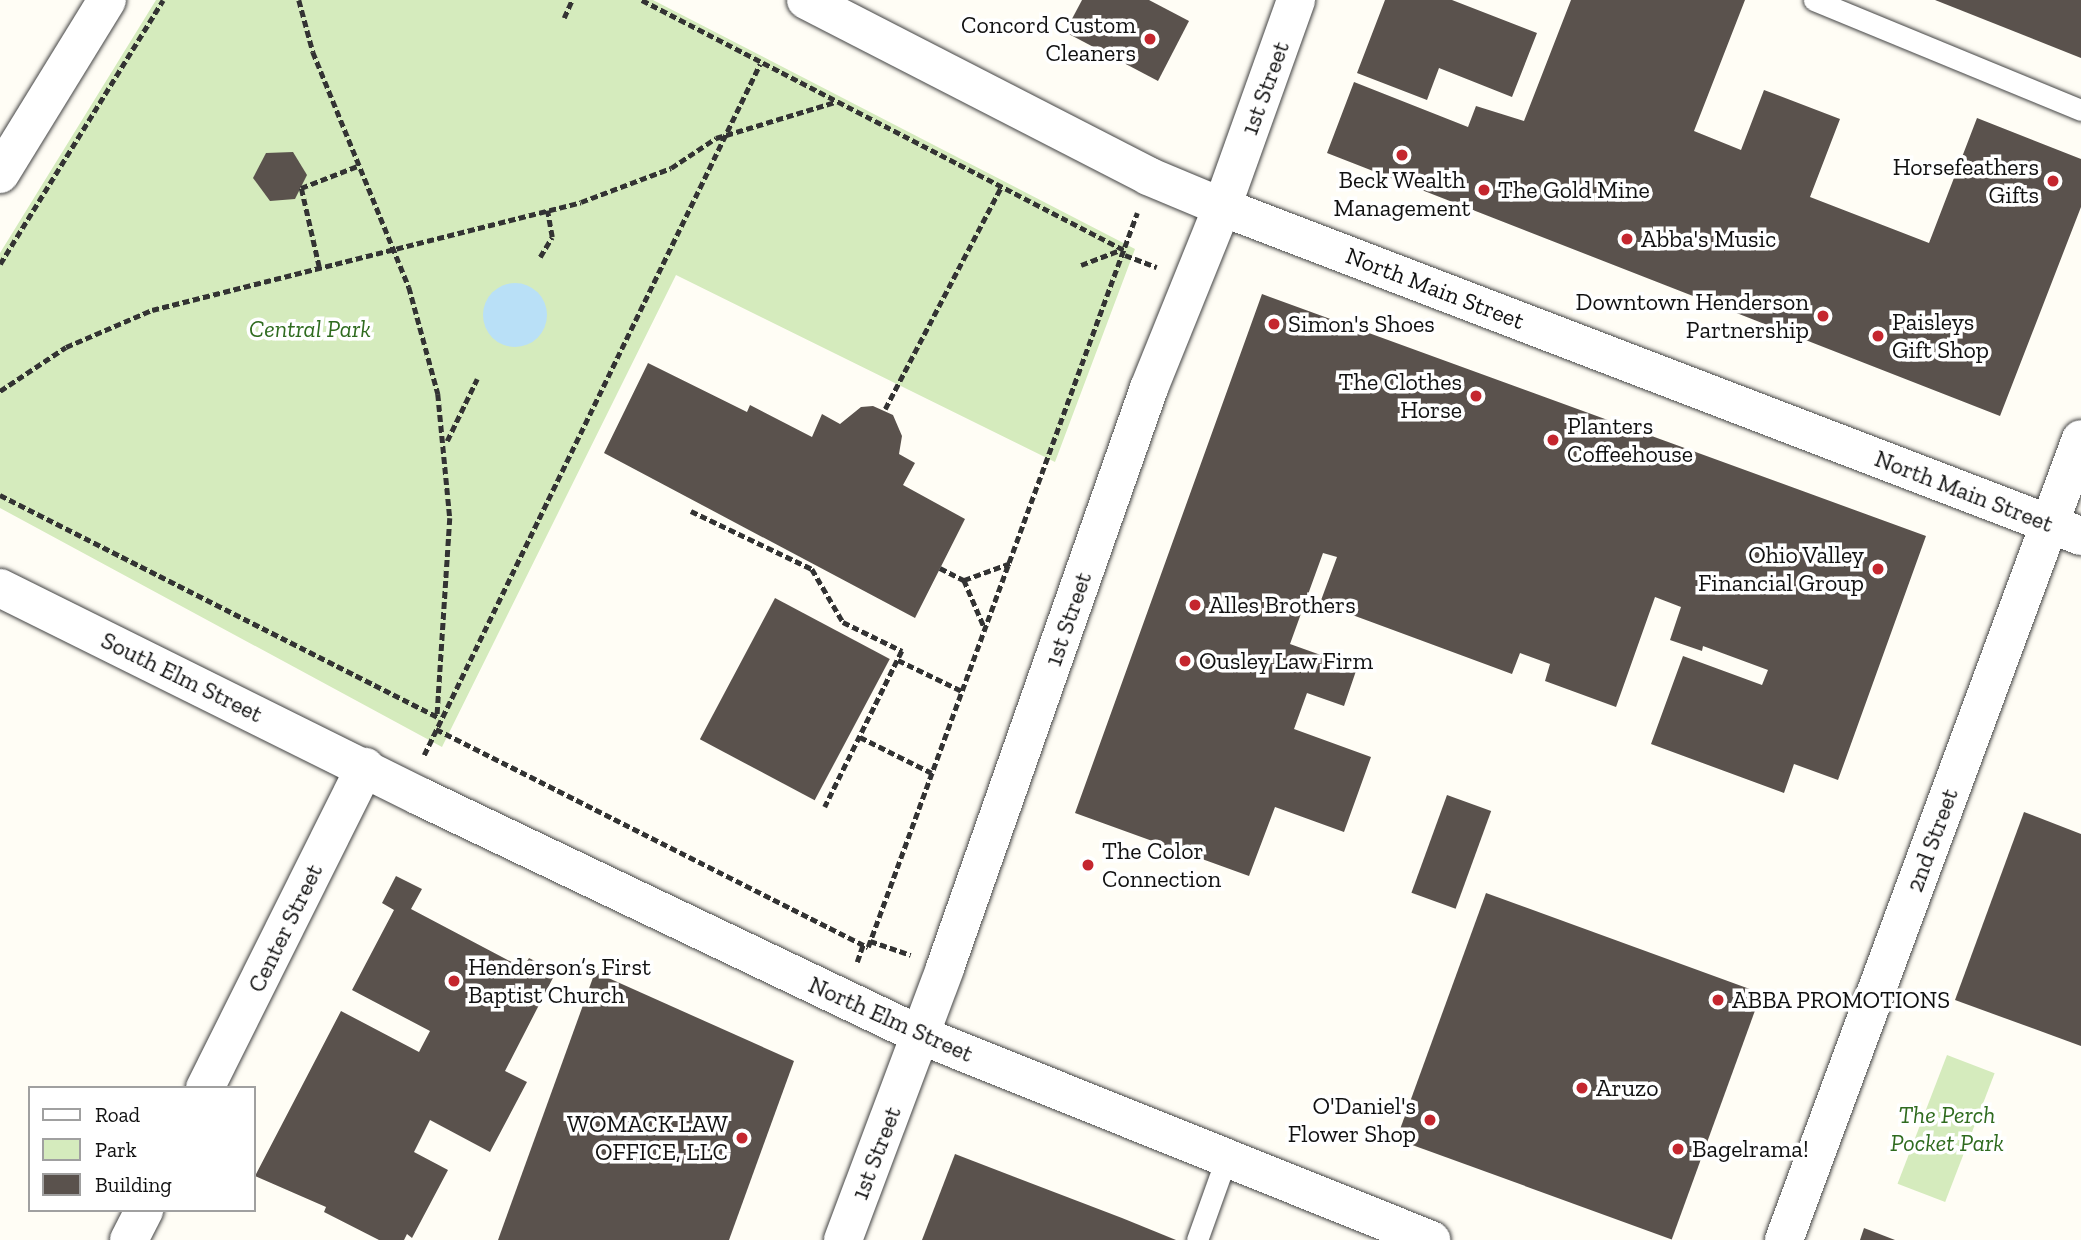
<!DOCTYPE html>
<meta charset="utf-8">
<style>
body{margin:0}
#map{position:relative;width:2081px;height:1240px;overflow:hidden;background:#fffdf5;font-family:"Zilla Slab",serif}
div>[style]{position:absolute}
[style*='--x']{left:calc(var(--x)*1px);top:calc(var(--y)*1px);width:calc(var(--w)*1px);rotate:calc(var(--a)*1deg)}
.green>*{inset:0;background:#d5ebbd;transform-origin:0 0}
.water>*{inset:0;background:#b9e0f7}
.round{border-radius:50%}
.building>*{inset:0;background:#5a524d;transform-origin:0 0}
.path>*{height:4.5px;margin-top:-2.25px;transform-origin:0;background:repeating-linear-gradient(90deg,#333 0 7px,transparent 0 10.5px)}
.roads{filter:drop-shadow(0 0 2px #444) drop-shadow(0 0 2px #444)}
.service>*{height:21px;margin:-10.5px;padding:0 10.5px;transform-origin:10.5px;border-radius:10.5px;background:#fff}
.minor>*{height:38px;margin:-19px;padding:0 19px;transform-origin:19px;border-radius:19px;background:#fff}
.tertiary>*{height:38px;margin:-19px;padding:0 19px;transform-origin:19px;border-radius:19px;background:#fff}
.dots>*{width:19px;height:19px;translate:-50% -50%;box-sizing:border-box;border:4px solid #fff;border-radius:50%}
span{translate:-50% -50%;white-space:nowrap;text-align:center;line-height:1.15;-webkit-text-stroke:7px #fff;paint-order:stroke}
.poi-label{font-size:24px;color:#111}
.right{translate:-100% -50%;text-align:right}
.left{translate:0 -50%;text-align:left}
.street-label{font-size:24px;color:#111}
.park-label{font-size:24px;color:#2f6b1f;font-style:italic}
.legend{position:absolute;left:28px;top:1086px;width:228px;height:126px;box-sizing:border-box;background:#fff;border:2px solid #a0a0a0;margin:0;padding:9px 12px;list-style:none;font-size:21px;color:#111}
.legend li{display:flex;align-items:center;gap:14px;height:35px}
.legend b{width:35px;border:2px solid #a0a0a0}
</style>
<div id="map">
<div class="green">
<div style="clip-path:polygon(156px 0,653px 0,1135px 249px,1055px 462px,676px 275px,442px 747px,0 508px,0 253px)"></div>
<div style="left:1947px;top:1055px;width:51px;height:138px;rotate:21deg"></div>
</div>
<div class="water">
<div class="round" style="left:483px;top:283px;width:64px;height:64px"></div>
</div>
<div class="building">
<div style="clip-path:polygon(1082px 0,1149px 0,1189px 21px,1158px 81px,1065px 32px)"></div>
<div style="clip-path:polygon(1385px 0,1452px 0,1537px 33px,1512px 97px,1439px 68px,1427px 100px,1357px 73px)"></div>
<div style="clip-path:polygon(1571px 0,1745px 0,1694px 131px,1741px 150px,1764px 90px,1840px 119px,1810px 197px,1929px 243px,1977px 118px,2081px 159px,2081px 207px,2000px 416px,1327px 153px,1354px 82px,1468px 127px,1476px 106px,1524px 121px)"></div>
<div style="clip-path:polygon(1935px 0,2081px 0,2081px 58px)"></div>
<div style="clip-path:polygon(293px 152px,307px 175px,295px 199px,270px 201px,253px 178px,266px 153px)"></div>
<div style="clip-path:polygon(1262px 294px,1926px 536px,1838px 780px,1794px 764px,1784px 793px,1651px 744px,1683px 656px,1762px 685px,1768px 670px,1703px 646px,1702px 651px,1670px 640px,1681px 607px,1655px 597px,1616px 707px,1545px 681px,1550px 664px,1520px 653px,1512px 674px,1320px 603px,1337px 557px,1323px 553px,1290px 644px,1357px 668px,1344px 706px,1307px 693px,1294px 729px,1371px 757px,1344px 832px,1275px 807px,1249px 876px,1075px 813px)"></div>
<div style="clip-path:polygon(648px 363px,747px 412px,750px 405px,812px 437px,822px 414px,840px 424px,861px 407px,873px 406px,893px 415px,902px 436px,899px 454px,915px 463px,903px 485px,965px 519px,915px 618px,604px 453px)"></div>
<div style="left:775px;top:598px;width:130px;height:160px;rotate:28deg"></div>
<div style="left:1447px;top:795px;width:47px;height:104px;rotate:20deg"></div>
<div style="clip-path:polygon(2024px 812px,2081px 834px,2081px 1046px,1955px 1000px)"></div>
<div style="clip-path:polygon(396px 876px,422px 889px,411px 909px,523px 968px,529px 958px,556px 972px,505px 1071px,527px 1082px,490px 1152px,430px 1120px,414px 1152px,448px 1170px,412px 1238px,407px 1234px,404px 1240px,379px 1240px,324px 1212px,326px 1207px,255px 1176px,341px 1011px,419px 1052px,430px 1031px,352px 990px,394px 910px,382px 903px)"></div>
<div style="left:1486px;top:893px;width:293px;height:262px;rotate:20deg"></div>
<div style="clip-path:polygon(595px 972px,794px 1061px,729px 1240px,498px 1240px)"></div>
<div style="clip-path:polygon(955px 1154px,1122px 1218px,1176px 1240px,922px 1240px)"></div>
<div style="clip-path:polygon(1864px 1228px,1895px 1240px,1860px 1240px)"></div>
</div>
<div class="path">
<div style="--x:299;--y:0;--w:54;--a:74.9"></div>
<div style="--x:313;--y:52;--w:254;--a:67.8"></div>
<div style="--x:409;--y:287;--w:111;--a:74.8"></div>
<div style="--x:438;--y:394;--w:125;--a:84.5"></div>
<div style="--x:450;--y:518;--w:199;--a:93.7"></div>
<div style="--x:642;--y:0;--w:545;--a:27.41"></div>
<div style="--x:564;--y:18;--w:20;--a:-66"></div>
<div style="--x:1125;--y:255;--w:34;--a:21"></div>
<div style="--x:540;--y:257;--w:23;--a:-59"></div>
<div style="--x:552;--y:237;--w:27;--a:-100"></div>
<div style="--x:0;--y:264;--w:310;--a:-58.3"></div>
<div style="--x:1081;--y:265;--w:45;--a:-20.9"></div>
<div style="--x:319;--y:267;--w:81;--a:-102.8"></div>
<div style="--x:301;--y:188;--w:63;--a:-21.3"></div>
<div style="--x:0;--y:391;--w:79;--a:-33.7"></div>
<div style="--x:66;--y:347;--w:94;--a:-23.3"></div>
<div style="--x:152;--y:310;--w:442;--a:-14.1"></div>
<div style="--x:581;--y:202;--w:96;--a:-20.7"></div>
<div style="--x:671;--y:168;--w:54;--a:-33.7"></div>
<div style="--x:716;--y:138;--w:124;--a:-16.8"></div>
<div style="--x:885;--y:409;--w:250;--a:-62.4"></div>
<div style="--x:447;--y:441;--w:69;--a:-64.2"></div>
<div style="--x:0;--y:495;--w:492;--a:26.9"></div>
<div style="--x:691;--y:511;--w:134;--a:25.6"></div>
<div style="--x:812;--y:569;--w:61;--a:59.7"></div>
<div style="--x:843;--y:622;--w:66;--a:26.2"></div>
<div style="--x:902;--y:651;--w:174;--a:116.3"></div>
<div style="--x:940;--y:568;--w:27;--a:27"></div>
<div style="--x:964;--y:580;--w:53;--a:66.8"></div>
<div style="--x:964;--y:580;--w:50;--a:-19.9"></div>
<div style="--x:898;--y:660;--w:71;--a:25.8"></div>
<div style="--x:436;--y:729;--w:484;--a:26.8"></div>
<div style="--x:868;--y:947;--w:782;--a:-69.87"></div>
<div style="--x:860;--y:737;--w:80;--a:26.6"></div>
<div style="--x:424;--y:755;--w:768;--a:-64.07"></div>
<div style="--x:870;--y:941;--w:43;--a:18.9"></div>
<div style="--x:857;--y:962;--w:18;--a:-71"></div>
</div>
<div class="roads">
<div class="service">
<div style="--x:1814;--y:0;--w:289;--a:22.4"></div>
<div style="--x:1197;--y:1240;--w:86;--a:-70.3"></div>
</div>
<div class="minor">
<div style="--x:205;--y:1088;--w:359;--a:-63.5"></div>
<div style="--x:129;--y:1240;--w:34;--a:-63"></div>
</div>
<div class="tertiary">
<div style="--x:806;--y:0;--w:385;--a:27.2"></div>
<div style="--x:1148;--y:176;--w:80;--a:22.7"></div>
<div style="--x:1222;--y:207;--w:920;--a:20.96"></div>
<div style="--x:0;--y:174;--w:204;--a:-58.4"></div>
<div style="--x:0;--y:588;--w:468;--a:26.4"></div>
<div style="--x:419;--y:796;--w:555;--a:25.5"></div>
<div style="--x:920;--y:1035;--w:551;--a:21.86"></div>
<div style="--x:843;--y:1240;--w:290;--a:-69.4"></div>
<div style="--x:945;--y:968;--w:615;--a:-70.62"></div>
<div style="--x:1149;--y:388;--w:195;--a:-68"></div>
<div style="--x:1222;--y:207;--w:220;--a:-70.3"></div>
<div style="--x:1784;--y:1240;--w:854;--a:-69.66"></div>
</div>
</div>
<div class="dots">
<div style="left:1150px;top:39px;background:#c4262e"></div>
<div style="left:1402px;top:155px;background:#c4262e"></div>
<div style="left:2053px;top:181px;background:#c4262e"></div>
<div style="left:1484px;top:190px;background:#c4262e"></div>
<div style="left:1627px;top:239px;background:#c4262e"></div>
<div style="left:1823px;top:316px;background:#c4262e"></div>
<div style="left:1274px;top:324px;background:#c4262e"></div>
<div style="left:1878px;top:336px;background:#c4262e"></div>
<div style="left:1476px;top:396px;background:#c4262e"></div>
<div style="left:1553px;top:440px;background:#c4262e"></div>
<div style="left:1878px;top:569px;background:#c4262e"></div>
<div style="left:1195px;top:605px;background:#c4262e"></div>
<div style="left:1185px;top:661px;background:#c4262e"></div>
<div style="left:1088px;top:865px;background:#c4262e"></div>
<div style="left:454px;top:981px;background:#c4262e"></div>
<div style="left:1718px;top:1000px;background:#c4262e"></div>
<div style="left:1582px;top:1088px;background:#c4262e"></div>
<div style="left:1430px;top:1120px;background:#c4262e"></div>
<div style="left:742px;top:1138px;background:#c4262e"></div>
<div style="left:1678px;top:1149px;background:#c4262e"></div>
</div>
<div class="poi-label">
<span class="right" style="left:1136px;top:39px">Concord Custom<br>Cleaners</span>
<span class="right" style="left:2039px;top:181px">Horsefeathers<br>Gifts</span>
<span style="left:1402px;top:194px">Beck Wealth<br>Management</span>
<span class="left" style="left:1498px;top:190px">The Gold Mine</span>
<span class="left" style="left:1641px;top:239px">Abba's Music</span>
<span class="right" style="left:1809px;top:316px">Downtown Henderson<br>Partnership</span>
<span class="left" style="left:1892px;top:336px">Paisleys<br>Gift Shop</span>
<span class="left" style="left:1288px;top:324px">Simon's Shoes</span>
<span class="right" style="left:1462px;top:396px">The Clothes<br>Horse</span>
<span class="left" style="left:1567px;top:440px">Planters<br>Coffeehouse</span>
<span class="right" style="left:1864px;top:569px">Ohio Valley<br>Financial Group</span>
<span class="left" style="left:1209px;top:605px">Alles Brothers</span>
<span class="left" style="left:1199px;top:661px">Ousley Law Firm</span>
<span class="left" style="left:1102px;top:865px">The Color<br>Connection</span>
<span class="left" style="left:468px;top:981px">Henderson’s First<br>Baptist Church</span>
<span class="left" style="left:1732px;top:1000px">ABBA PROMOTIONS</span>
<span class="left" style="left:1596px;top:1088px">Aruzo</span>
<span class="right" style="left:1416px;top:1120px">O'Daniel's<br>Flower Shop</span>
<span class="right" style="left:728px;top:1138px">WOMACK LAW<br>OFFICE, LLC</span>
<span class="left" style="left:1692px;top:1149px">Bagelrama!</span>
</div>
<div class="street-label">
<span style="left:1265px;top:88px;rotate:-70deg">1st Street</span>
<span style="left:1435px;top:288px;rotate:21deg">North Main Street</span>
<span style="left:1964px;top:491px;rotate:21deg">North Main Street</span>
<span style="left:1068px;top:619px;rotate:-71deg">1st Street</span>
<span style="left:182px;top:677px;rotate:26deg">South Elm Street</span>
<span style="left:1932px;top:840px;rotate:-70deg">2nd Street</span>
<span style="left:285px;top:928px;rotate:-64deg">Center Street</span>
<span style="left:891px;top:1019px;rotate:24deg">North Elm Street</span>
<span style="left:876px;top:1153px;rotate:-69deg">1st Street</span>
</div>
<div class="park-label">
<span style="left:310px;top:329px">Central Park</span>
<span style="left:1947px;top:1129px">The Perch<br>Pocket Park</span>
</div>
<ul class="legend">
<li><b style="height:9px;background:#fff"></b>Road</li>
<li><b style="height:19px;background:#d5ebbd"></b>Park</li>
<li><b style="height:19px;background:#5a524d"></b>Building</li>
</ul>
</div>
